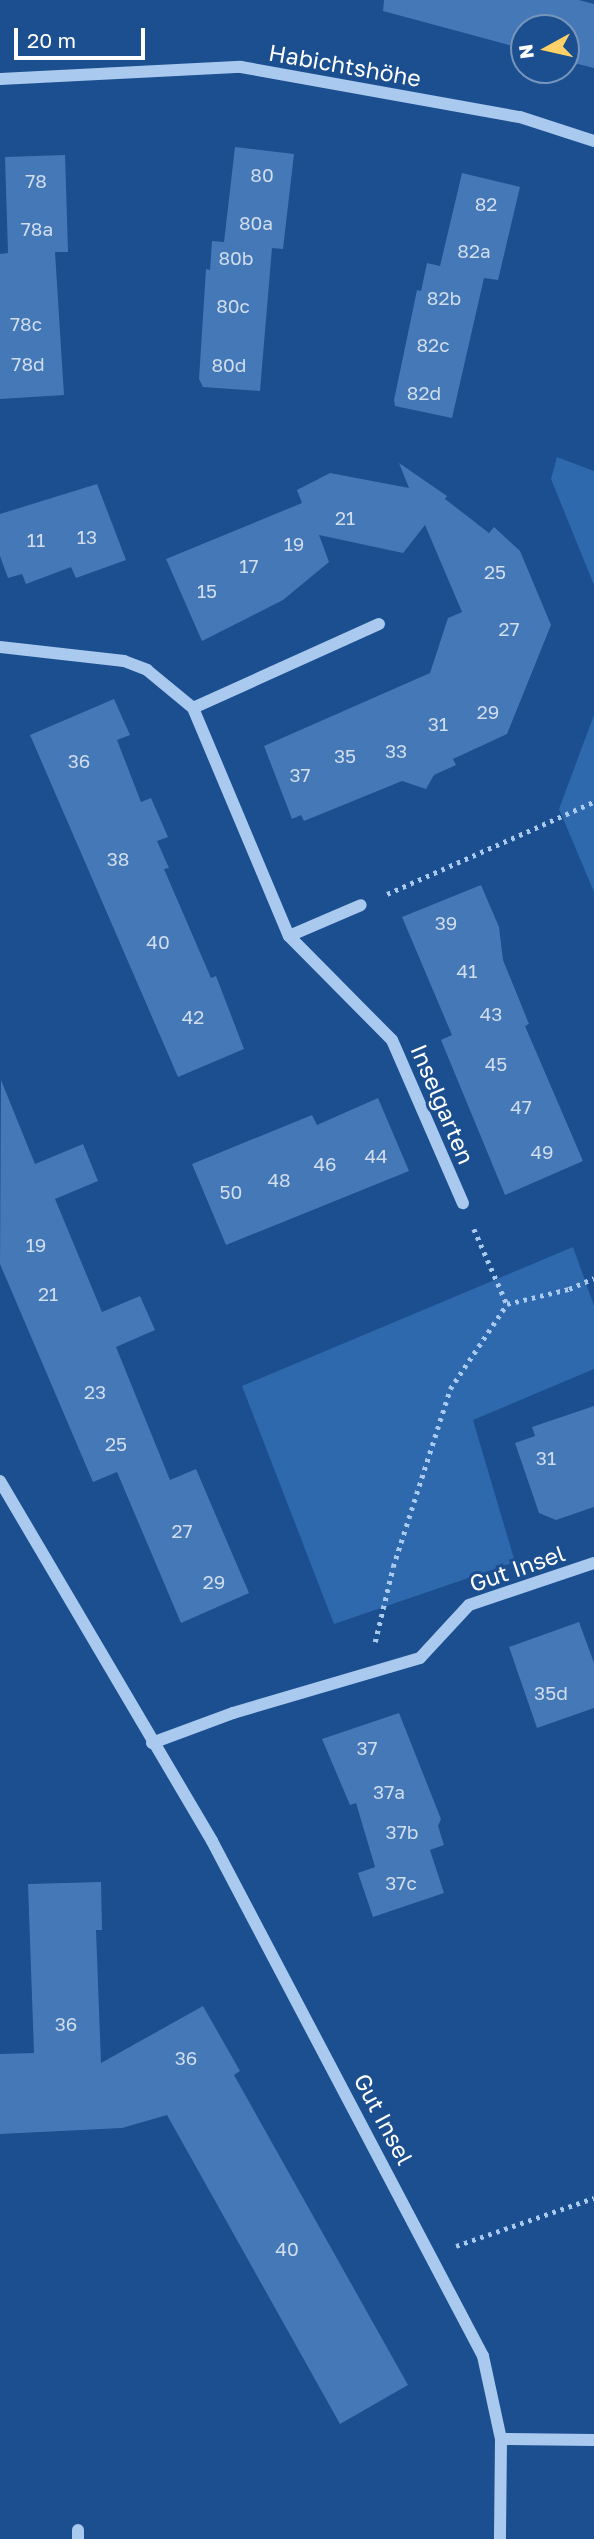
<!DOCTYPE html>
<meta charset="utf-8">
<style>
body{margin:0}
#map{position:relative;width:594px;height:2539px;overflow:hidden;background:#1b4f8f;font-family:"Golos Text",sans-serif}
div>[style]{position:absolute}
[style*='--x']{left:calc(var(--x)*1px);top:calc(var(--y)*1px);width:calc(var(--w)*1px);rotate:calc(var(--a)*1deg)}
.green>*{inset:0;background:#2e69ad}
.building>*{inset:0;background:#4478b7}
.path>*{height:4.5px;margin-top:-2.25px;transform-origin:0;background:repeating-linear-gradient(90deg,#a9c9ee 0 3.5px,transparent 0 8.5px)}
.minor>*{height:12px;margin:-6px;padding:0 6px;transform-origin:6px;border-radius:6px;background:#a9c9ee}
span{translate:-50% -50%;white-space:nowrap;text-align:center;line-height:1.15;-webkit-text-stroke:6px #1b4f8f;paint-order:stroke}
.number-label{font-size:19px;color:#d0dded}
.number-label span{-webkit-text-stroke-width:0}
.street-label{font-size:23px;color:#fff}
.north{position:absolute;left:510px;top:14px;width:70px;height:70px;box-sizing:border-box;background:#1b4f8f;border:2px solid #7695bc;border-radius:50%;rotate:262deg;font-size:19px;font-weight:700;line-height:28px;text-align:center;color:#fff}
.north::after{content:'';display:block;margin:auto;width:24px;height:32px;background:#ffd166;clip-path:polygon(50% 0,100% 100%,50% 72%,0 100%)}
.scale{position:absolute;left:14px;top:28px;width:131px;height:32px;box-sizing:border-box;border:4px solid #fff;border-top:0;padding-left:9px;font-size:21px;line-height:24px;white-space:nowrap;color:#fff;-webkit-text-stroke:5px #1b4f8f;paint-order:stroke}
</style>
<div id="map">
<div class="green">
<div style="clip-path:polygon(557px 457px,594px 471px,594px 585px,551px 479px)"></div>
<div style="clip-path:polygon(594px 715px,594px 892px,559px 809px)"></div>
<div style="clip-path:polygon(573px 1247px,594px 1306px,594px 1369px,473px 1420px,515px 1562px,334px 1624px,242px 1386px)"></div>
</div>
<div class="building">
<div style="clip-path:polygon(384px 0,579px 0,594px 4px,594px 68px,566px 61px,566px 28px,524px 28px,524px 49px,383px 11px)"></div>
<div style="clip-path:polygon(235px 147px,294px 154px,283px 249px,272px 248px,260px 391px,203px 387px,199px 379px,206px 269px,210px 270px,212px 241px,224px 242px)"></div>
<div style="clip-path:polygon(65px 155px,68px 252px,55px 252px,64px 395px,0 399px,0 254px,8px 253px,5px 157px)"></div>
<div style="clip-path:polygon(462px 173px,520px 187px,498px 280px,484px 278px,452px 418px,395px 406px,394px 400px,417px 290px,421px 291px,427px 263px,440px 266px)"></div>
<div style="clip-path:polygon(399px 463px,447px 496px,445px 499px,489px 533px,494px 527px,520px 551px,551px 625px,507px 734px,453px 759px,456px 765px,434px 775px,426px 789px,402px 781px,304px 821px,301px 815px,292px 819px,264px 746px,430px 673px,448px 618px,462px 612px,425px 525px,403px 553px,319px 535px,329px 562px,283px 600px,202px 641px,166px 559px,302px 503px,297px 490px,330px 473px,409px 488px)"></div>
<div style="clip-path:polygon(97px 484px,126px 560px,76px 578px,71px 567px,26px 584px,22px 574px,8px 578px,0 556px,0 514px)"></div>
<div style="clip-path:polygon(114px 699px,130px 735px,117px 740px,141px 802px,151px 798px,168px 837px,157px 841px,169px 868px,164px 869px,211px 978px,216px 976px,244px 1049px,178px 1077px,30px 735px)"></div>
<div style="clip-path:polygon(481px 885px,499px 927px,503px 960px,529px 1024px,525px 1026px,583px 1161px,505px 1195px,441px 1040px,452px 1035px,402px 917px)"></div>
<div style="clip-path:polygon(1px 1080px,35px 1164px,83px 1144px,98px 1181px,55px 1199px,102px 1312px,140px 1296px,155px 1330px,116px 1347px,170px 1480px,196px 1469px,249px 1593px,181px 1623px,117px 1472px,93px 1482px,0 1264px)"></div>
<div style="clip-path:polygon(378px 1098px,409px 1171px,226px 1245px,192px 1164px,312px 1115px,317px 1125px)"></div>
<div style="clip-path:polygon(594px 1406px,594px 1507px,556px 1520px,539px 1513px,515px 1443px,535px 1436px,532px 1427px)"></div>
<div style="clip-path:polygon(579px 1622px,594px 1663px,594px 1708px,537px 1728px,509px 1647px)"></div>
<div style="clip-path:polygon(399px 1713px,441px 1819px,438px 1826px,444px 1845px,430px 1850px,444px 1893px,373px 1917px,358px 1873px,375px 1867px,356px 1803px,350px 1805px,322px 1739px)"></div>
<div style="clip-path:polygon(101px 1882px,102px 1930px,96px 1930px,101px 2063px,203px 2006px,240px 2071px,234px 2075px,408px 2385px,340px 2424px,167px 2115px,122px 2128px,0 2134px,0 2054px,34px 2053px,28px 1884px)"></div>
</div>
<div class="path">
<div style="--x:387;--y:894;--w:227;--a:-24"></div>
<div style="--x:474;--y:1229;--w:82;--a:66.3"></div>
<div style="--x:507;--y:1304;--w:64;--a:-13.6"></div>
<div style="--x:569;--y:1289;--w:27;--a:-24"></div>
<div style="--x:375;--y:1642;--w:77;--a:-76.5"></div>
<div style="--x:393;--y:1567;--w:187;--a:-72.2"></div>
<div style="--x:450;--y:1389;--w:102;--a:-56.2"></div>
<div style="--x:456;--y:2246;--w:146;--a:-19.2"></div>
</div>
<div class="minor">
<div style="--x:0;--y:79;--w:241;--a:-2.9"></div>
<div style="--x:241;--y:67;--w:283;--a:10.2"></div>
<div style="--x:520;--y:117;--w:78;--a:18"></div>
<div style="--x:0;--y:647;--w:125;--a:6.4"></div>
<div style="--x:124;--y:661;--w:25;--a:21"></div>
<div style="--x:147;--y:670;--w:60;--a:39.6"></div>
<div style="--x:193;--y:708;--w:247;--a:67.2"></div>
<div style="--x:289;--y:936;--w:146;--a:45.3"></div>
<div style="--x:392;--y:1040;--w:178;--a:66.5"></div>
<div style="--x:193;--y:708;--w:204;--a:-24.3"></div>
<div style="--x:289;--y:936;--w:78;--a:-23.3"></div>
<div style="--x:0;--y:1481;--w:418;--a:59.5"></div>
<div style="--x:212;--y:1841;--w:582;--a:62.25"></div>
<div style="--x:483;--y:2356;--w:85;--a:77.8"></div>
<div style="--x:501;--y:2439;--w:100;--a:90.6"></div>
<div style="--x:152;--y:1743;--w:86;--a:-20.3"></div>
<div style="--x:233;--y:1713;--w:195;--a:-16.4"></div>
<div style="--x:420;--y:1658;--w:72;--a:-47.2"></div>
<div style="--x:469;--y:1605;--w:132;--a:-18.6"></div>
<div style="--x:501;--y:2439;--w:93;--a:0.6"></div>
<div style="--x:78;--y:2530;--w:9;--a:90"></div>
</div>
<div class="number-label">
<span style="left:262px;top:175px">80</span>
<span style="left:36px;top:181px">78</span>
<span style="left:486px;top:204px">82</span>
<span style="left:256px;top:223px">80a</span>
<span style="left:37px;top:229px">78a</span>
<span style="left:474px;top:251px">82a</span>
<span style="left:236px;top:258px">80b</span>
<span style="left:444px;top:298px">82b</span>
<span style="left:233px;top:306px">80c</span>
<span style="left:26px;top:324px">78c</span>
<span style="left:433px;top:345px">82c</span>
<span style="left:28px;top:364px">78d</span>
<span style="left:229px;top:365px">80d</span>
<span style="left:424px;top:393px">82d</span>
<span style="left:345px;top:518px">21</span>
<span style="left:87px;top:537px">13</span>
<span style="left:36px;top:540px">11</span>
<span style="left:294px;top:544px">19</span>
<span style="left:249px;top:566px">17</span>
<span style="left:495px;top:572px">25</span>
<span style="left:207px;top:591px">15</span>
<span style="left:509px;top:629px">27</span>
<span style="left:488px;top:712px">29</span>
<span style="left:438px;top:724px">31</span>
<span style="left:396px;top:751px">33</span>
<span style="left:345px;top:756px">35</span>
<span style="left:79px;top:761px">36</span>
<span style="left:300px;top:775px">37</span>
<span style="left:118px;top:859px">38</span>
<span style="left:446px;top:923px">39</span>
<span style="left:158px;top:942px">40</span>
<span style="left:467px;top:971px">41</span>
<span style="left:491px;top:1014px">43</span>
<span style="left:193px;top:1017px">42</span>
<span style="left:496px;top:1064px">45</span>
<span style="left:521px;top:1107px">47</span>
<span style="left:542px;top:1152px">49</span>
<span style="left:376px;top:1156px">44</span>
<span style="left:325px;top:1164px">46</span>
<span style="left:279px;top:1180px">48</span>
<span style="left:231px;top:1192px">50</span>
<span style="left:36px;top:1245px">19</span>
<span style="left:48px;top:1294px">21</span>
<span style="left:95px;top:1392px">23</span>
<span style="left:116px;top:1444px">25</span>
<span style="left:546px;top:1458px">31</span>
<span style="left:182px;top:1531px">27</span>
<span style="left:214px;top:1582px">29</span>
<span style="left:551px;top:1693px">35d</span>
<span style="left:367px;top:1748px">37</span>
<span style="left:389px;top:1792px">37a</span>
<span style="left:402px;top:1832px">37b</span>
<span style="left:401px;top:1883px">37c</span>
<span style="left:66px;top:2024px">36</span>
<span style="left:186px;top:2058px">36</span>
<span style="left:287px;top:2249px">40</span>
</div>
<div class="street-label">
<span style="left:345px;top:65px;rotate:10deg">Habichtshöhe</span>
<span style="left:443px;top:1104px;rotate:67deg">Inselgarten</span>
<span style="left:517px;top:1568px;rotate:-19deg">Gut Insel</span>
<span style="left:384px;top:2119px;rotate:62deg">Gut Insel</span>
</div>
<div class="north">N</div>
<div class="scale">20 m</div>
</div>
